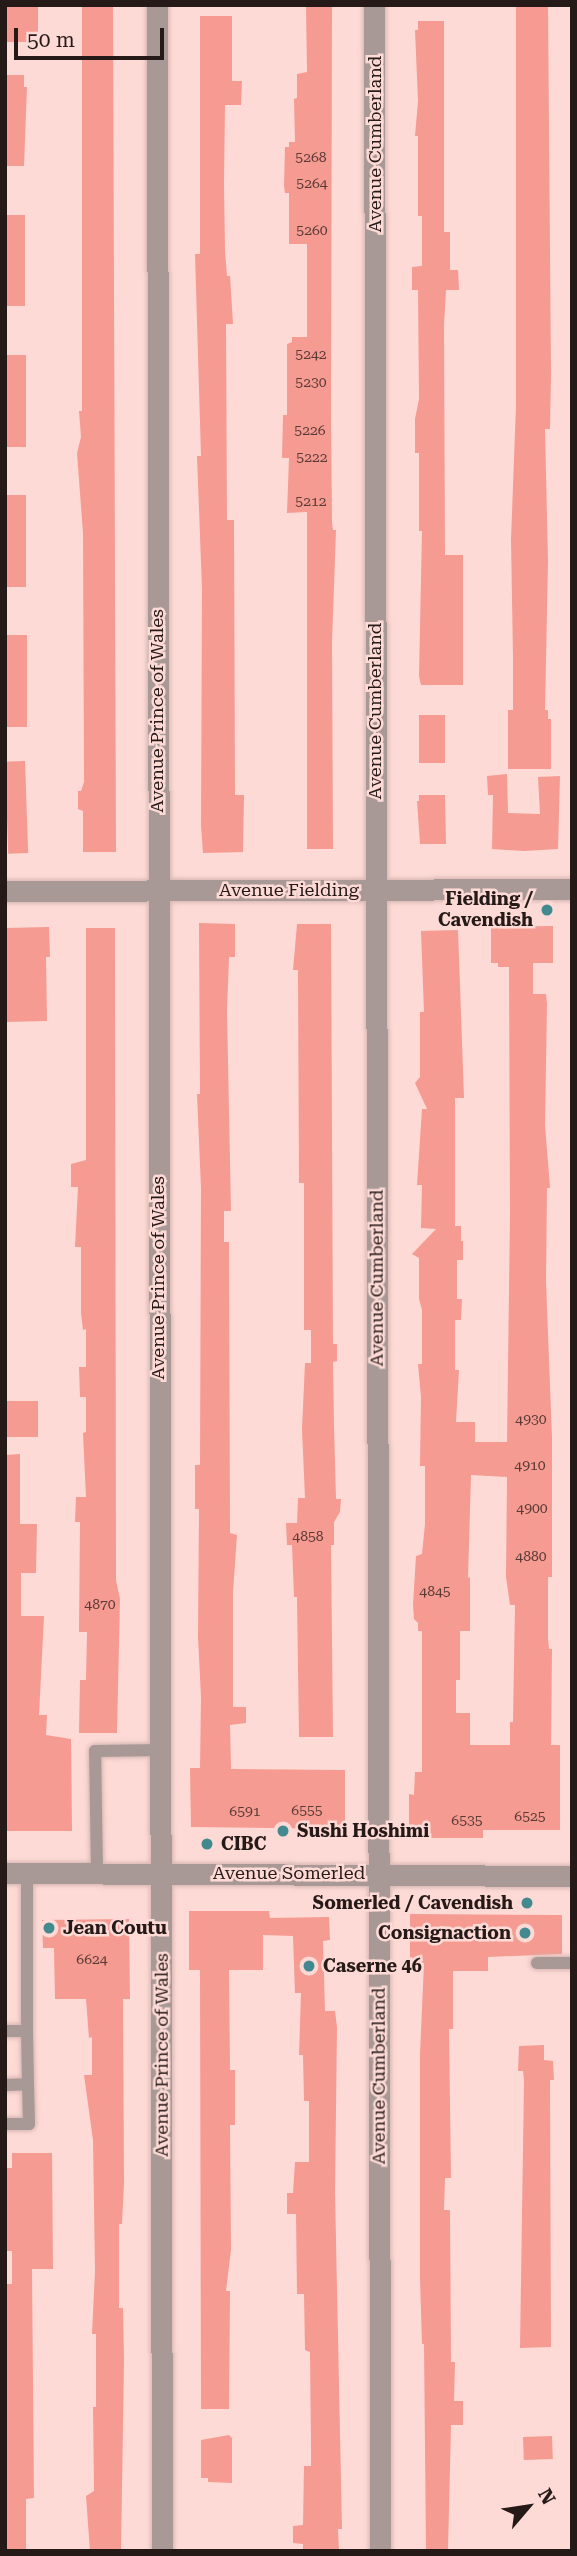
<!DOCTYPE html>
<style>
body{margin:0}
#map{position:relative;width:577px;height:2556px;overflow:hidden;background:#fddad5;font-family:"Roboto Serif",serif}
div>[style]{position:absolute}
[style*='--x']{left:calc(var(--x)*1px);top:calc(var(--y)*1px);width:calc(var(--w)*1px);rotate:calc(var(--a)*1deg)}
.building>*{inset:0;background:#f59b91;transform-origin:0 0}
.roads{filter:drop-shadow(0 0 2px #d6b7b3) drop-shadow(0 0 2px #d6b7b3)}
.lane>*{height:12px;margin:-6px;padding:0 6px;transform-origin:6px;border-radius:6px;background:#a89997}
.street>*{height:21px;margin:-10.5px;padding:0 10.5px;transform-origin:10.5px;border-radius:10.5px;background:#a89997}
.dots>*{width:19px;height:19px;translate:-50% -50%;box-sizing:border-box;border:4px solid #fddad5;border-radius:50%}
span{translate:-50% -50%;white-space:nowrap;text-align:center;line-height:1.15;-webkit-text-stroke:5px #fddad5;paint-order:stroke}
.number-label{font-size:14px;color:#5a3a37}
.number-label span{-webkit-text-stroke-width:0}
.street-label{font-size:18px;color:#261a19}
.poi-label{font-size:18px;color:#261a19;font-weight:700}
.right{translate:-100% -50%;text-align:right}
.left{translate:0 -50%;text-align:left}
.frame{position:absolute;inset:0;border:7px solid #261a19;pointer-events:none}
.north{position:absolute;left:493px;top:2472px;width:70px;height:70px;-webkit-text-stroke:5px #fddad5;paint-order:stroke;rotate:61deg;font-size:19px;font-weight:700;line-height:28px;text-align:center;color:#261a19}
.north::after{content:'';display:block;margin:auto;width:24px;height:32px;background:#261a19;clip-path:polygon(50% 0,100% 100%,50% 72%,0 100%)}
.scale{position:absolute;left:14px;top:28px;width:150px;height:32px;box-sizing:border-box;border:4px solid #261a19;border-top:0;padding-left:9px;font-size:21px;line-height:24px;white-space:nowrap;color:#261a19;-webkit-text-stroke:5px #fddad5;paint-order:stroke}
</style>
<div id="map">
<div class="building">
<div style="left:5px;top:5px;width:33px;height:37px"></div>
<div style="clip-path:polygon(82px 5px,113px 5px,116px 852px,83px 852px,83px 811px,78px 809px,78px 791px,81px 791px,84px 782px,83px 533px,77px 453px,81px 437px,79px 411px,82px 411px)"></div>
<div style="clip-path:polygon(306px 5px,332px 5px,331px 414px,332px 522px,333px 530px,336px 530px,332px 642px,333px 849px,307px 849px,307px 512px,287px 513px,289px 458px,282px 458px,283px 415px,287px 415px,287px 344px,292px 342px,292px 337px,307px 337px,307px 244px,289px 244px,289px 193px,285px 193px,284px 186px,285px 147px,289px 147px,289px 142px,295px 142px,294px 99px,297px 98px,297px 74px,307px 72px)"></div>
<div style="clip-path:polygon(516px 5px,548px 5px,551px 374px,550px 429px,545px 429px,548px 561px,545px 710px,548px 710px,548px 719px,551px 719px,551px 769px,508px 769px,508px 710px,513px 710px,513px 657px,511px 540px,516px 405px)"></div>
<div style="clip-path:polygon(200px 16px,232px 16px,232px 81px,242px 81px,241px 105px,225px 105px,224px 184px,225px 251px,227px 276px,230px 276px,233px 324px,226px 324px,227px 520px,234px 520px,235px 795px,244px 795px,243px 852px,203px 853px,201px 825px,202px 589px,197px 456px,201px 456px,195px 254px,200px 254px)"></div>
<div style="clip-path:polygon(418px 21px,444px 21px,444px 232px,450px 232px,450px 270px,458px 270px,459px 290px,446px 290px,444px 325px,445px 555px,463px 555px,463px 685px,421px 685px,419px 676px,422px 531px,419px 531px,419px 453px,415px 453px,415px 419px,419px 399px,418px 290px,412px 290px,412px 267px,422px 266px,422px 216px,418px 216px,418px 136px,415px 136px,418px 101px,415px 30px,418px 30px)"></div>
<div style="clip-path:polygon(5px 75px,24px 75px,24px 87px,27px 87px,24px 166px,5px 166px)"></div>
<div style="left:5px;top:215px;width:20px;height:91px"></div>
<div style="left:5px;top:355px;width:21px;height:92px"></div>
<div style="left:5px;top:495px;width:21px;height:92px"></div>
<div style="left:5px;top:635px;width:22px;height:92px"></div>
<div style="left:419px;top:715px;width:26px;height:48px"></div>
<div style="left:25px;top:761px;width:92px;height:20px;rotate:88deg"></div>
<div style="clip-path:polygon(507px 774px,508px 813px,540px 814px,538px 777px,560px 776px,558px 849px,524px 851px,492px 849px,493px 795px,488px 795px,487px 776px)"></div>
<div style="clip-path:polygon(419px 795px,445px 795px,446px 844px,420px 844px,417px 801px,419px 801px)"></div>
<div style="clip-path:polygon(199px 923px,235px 924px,235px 957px,229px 957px,227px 1011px,231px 1211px,224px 1211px,224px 1242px,229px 1242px,230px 1533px,237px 1535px,233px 1592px,233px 1707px,246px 1707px,246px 1723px,230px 1725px,231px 1769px,345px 1770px,345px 1829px,191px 1827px,190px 1768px,200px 1768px,201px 1697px,198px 1637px,199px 1509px,195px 1509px,195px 1465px,200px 1465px,201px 1188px,197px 1094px,200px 1094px)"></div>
<div style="clip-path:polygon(297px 924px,331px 924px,333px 1344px,337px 1344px,337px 1361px,333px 1362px,334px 1426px,336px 1499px,341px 1499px,340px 1512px,334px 1522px,334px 1545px,331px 1545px,333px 1737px,299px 1737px,297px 1597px,294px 1597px,292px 1545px,287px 1545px,286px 1523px,297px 1523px,298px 1498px,305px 1498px,302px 1429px,305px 1363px,311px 1363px,311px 1330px,304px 1330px,304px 1183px,299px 1183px,298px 970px,293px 970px)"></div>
<div style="clip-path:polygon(evenodd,553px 926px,553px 963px,533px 963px,533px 994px,546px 994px,547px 1004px,545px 1125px,550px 1188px,547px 1188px,546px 1281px,552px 1438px,552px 1577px,548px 1577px,548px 1638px,549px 1649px,552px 1649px,551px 1745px,560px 1745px,560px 1830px,483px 1830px,483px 1838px,409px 1838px,409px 1794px,414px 1795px,415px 1772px,422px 1772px,422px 1631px,418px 1631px,418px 1623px,414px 1619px,413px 1605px,416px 1556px,422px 1554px,425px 1524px,425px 1466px,420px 1466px,421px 1397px,418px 1364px,422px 1364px,422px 1310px,419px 1299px,419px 1258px,412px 1254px,436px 1229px,421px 1228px,422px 1185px,417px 1185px,422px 1109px,427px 1109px,415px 1083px,420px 1077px,420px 1012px,424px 1012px,421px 931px,458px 930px,464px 1098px,455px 1098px,455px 1226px,461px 1226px,461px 1241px,463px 1241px,463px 1260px,457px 1260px,457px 1299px,462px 1299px,461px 1320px,455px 1320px,455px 1370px,459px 1370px,456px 1422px,475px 1422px,475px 1442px,507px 1442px,510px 1214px,509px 967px,498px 967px,498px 963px,491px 963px,491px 927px,553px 926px,471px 1475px,507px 1477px,506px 1577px,510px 1605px,515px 1605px,513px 1722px,510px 1722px,510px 1745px,470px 1745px,470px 1713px,456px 1713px,456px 1680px,460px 1680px,460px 1631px,470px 1631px,470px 1577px,468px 1578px,471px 1475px)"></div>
<div style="clip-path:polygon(49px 927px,50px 957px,46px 957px,47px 1021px,5px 1022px,5px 928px)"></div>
<div style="clip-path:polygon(86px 928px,115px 928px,116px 1580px,120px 1599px,117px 1733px,79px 1733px,80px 1680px,86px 1680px,87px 1632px,79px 1632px,80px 1522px,75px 1522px,76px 1497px,86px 1497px,83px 1433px,86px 1432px,86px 1397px,80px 1397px,79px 1367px,86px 1367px,86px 1329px,83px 1330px,81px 1313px,81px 1247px,75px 1247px,78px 1187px,71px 1187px,71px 1164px,86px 1160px)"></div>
<div style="left:5px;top:1401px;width:33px;height:36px"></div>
<div style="clip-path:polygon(20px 1454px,20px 1524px,37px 1524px,36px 1573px,21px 1573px,21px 1616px,44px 1616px,39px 1715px,47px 1715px,46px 1735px,71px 1739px,72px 1831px,5px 1831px,5px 1455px)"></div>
<div style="clip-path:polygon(189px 1911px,269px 1911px,270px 1918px,329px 1917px,330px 1940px,323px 1941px,325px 2011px,335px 2011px,337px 2027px,335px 2192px,342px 2529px,338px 2529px,339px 2551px,303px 2551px,303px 2544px,293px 2543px,293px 2526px,303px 2525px,304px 2466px,311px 2466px,311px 2447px,310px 2352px,305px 2350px,304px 2294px,297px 2294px,296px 2214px,287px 2214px,287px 2193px,293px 2193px,295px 2162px,309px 2162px,309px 2101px,304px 2101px,303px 2055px,299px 2055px,301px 1993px,295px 1993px,293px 1936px,263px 1935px,263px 1970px,229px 1970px,230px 2070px,235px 2070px,235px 2125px,230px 2125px,231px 2250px,226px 2291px,230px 2291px,229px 2409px,201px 2409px,200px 1970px,189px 1970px)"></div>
<div style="clip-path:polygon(410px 1914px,562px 1915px,562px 1954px,488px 1957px,488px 1971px,453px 1971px,453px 2029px,449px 2029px,451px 2178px,445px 2178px,444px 2210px,450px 2210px,451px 2362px,455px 2362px,454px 2401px,463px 2401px,463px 2425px,451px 2425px,448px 2551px,426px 2551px,424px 2344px,422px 2344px,420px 2278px,420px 2054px,424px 1963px,410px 1962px)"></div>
<div style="clip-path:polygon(129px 1919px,130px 1999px,123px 1999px,124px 2182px,122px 2224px,119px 2224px,119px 2308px,123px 2308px,124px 2360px,121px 2551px,90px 2551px,86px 2496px,94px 2491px,93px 2407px,96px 2407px,96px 2334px,92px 2334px,95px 2271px,93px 2140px,84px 2075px,92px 2075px,92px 2037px,89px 2038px,86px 1999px,55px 1999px,54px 1948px,43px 1948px,42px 1920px)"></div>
<div style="clip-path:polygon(544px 2045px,544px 2060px,553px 2061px,554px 2080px,550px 2080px,551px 2347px,520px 2348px,524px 2080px,523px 2071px,518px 2071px,519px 2046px)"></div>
<div style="clip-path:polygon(12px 2153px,52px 2153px,53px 2269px,32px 2269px,34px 2498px,26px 2499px,26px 2551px,5px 2551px,5px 2284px,12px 2284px,12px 2251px,5px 2251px,5px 2168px,12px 2168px)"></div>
<div style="clip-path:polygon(229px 2435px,232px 2438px,232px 2483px,208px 2482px,208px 2478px,201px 2478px,201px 2440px)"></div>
<div style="left:552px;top:2436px;width:23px;height:29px;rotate:88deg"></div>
</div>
<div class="roads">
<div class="lane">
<div style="--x:97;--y:1873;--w:122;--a:-90.9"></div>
<div style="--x:95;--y:1751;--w:66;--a:-0.9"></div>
<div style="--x:537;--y:1963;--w:35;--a:0"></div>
<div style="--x:5;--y:2031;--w:22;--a:0"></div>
<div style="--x:27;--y:2031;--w:158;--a:-90"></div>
<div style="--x:5;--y:2085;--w:23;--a:-2"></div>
<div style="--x:28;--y:2084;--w:53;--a:-91.1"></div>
<div style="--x:5;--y:2124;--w:24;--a:0"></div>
<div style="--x:29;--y:2124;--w:40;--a:-91.4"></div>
</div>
<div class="street">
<div style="--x:157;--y:5;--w:2546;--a:89.89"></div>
<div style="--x:374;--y:5;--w:2546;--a:89.86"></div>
<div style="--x:5;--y:891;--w:567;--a:-0.2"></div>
<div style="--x:5;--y:1873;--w:567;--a:0.3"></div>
</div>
</div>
<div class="dots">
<div style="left:547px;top:910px;background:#428990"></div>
<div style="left:283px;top:1831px;background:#428990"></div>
<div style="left:207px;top:1844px;background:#428990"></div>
<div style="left:527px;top:1903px;background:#428990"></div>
<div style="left:49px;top:1928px;background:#428990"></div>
<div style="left:525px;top:1933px;background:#428990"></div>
<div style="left:309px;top:1966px;background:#428990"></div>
</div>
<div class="number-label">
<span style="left:311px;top:157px">5268</span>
<span style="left:312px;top:183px">5264</span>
<span style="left:312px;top:230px">5260</span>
<span style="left:311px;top:354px">5242</span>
<span style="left:311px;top:382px">5230</span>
<span style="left:310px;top:430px">5226</span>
<span style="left:312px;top:457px">5222</span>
<span style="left:311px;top:501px">5212</span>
<span style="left:531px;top:1419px">4930</span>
<span style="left:530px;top:1465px">4910</span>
<span style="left:532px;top:1508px">4900</span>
<span style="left:308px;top:1536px">4858</span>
<span style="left:531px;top:1556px">4880</span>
<span style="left:435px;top:1591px">4845</span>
<span style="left:100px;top:1604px">4870</span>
<span style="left:307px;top:1810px">6555</span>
<span style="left:245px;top:1811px">6591</span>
<span style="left:530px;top:1816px">6525</span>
<span style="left:467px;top:1820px">6535</span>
<span style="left:92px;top:1959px">6624</span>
</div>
<div class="street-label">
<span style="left:375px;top:144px;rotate:-90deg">Avenue Cumberland</span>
<span style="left:157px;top:711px;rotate:-90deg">Avenue Prince of Wales</span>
<span style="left:375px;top:711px;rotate:-90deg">Avenue Cumberland</span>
<span style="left:289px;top:890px">Avenue Fielding</span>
<span style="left:158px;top:1278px;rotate:-90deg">Avenue Prince of Wales</span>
<span style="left:377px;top:1278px;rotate:-90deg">Avenue Cumberland</span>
<span style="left:289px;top:1873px">Avenue Somerled</span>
<span style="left:162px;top:2055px;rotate:-90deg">Avenue Prince of Wales</span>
<span style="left:379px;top:2076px;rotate:-90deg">Avenue Cumberland</span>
</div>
<div class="poi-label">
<span class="right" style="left:533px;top:910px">Fielding /<br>Cavendish</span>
<span class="left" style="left:297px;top:1831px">Sushi Hoshimi</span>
<span class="left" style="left:221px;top:1844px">CIBC</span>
<span class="right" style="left:513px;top:1903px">Somerled / Cavendish</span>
<span class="left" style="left:63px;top:1928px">Jean Coutu</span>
<span class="right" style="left:511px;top:1933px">Consignaction</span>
<span class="left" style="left:323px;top:1966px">Caserne 46</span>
</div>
<div class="frame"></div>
<div class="north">N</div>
<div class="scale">50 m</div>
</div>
